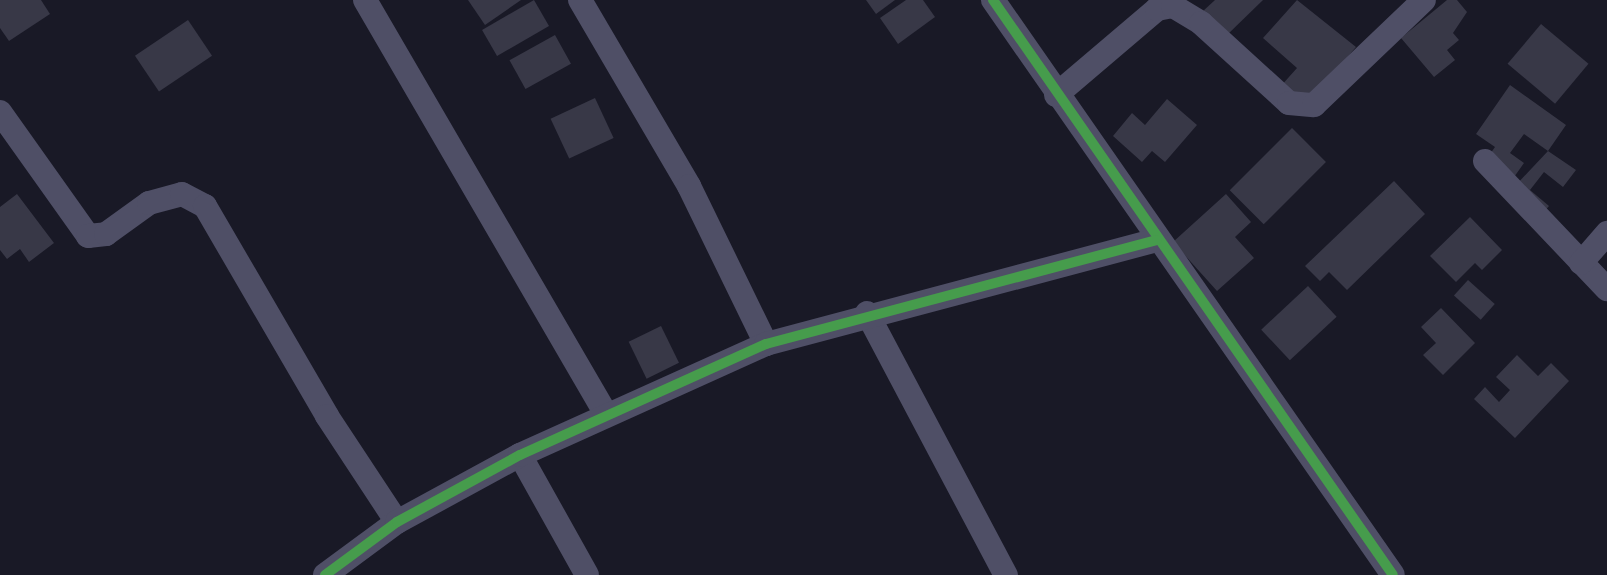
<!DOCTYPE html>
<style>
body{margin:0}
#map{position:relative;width:1607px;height:575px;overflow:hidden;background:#191926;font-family:"Space Grotesk",sans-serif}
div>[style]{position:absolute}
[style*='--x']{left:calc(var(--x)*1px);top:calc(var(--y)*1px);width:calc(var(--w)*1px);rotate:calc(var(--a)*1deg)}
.building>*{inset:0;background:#383847;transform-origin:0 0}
.minor>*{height:24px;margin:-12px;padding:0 12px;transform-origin:12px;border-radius:12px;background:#4f4f66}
.cycleway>*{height:10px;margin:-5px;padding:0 5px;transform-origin:5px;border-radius:5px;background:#469c4c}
span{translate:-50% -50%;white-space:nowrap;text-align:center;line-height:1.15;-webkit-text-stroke:7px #14132c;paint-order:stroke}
</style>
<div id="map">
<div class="building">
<div style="clip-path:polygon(0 0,41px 0,50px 14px,9px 41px,0 28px)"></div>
<div style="clip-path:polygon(468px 0,521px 0,485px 25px)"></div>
<div style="left:534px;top:0;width:30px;height:60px;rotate:60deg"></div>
<div style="clip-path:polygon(866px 0,895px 0,876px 14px)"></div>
<div style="clip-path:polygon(906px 0,923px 0,935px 17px,898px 44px,880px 18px)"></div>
<div style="clip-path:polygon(1215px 0,1263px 0,1226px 36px,1202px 12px)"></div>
<div style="clip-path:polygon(1297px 0,1356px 47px,1303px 108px,1280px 87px,1297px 68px,1263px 38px)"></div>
<div style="clip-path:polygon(1447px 0,1457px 0,1467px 12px,1453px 33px,1459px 40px,1447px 50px,1455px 60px,1434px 77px,1401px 38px)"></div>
<div style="left:188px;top:20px;width:43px;height:64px;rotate:56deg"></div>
<div style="left:1541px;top:24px;width:62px;height:52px;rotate:40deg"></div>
<div style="left:555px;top:35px;width:33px;height:52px;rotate:61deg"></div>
<div style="clip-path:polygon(1510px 85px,1566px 125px,1548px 151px,1524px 134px,1510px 153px,1524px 163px,1512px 180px,1485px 161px,1495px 147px,1476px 134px)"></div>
<div style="left:595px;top:98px;width:44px;height:49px;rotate:65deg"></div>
<div style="clip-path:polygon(1167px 99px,1197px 125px,1165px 162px,1152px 151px,1142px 162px,1113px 136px,1132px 113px,1145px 125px)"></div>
<div style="left:1292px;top:128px;width:48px;height:88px;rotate:45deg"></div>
<div style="clip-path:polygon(1548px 151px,1576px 170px,1563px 187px,1544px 172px,1530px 190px,1549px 206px,1544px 212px,1514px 187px)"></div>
<div style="clip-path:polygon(1394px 181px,1425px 214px,1347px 290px,1329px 272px,1320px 281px,1305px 266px)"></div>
<div style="clip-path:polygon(17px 194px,54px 243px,29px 262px,20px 249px,7px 259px,0 250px,0 207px)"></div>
<div style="clip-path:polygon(1226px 194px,1251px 222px,1235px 237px,1254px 258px,1217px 291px,1173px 242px)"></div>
<div style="clip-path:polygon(1470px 217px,1502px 250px,1482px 270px,1475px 263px,1456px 282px,1430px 256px)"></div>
<div style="left:1468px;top:280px;width:36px;height:21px;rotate:42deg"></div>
<div style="left:1308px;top:286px;width:42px;height:64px;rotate:47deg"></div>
<div style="clip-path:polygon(1441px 308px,1475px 343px,1443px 375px,1423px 355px,1436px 343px,1421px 327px)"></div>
<div style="left:661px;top:326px;width:41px;height:36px;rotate:64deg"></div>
<div style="clip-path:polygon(1517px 355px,1538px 376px,1551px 363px,1569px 381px,1515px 438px,1474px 399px,1485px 387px,1499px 402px,1510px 390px,1496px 377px)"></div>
</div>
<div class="minor">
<div style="--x:365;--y:0;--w:480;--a:59.8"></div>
<div style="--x:580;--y:0;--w:216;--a:59.6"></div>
<div style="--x:689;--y:186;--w:176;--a:64"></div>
<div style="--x:993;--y:0;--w:700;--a:55.18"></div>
<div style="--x:1056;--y:95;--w:133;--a:-40.4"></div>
<div style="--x:1157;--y:9;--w:16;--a:-11"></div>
<div style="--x:1173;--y:6;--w:33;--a:31"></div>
<div style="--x:1201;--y:23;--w:119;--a:42.3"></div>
<div style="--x:1289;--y:103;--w:25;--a:5"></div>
<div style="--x:1314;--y:105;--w:152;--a:-43.7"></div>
<div style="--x:0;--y:112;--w:152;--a:54.6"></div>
<div style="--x:88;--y:236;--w:18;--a:-6"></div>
<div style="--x:106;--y:234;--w:53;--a:-35.8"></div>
<div style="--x:149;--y:203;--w:34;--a:-15"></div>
<div style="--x:182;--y:194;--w:26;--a:28"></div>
<div style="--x:205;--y:206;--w:243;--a:59.8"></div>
<div style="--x:327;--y:416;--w:127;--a:56.6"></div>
<div style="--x:1485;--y:161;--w:177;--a:46.4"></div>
<div style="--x:1581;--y:263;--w:40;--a:-49"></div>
<div style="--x:867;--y:313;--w:297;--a:62.1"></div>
<div style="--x:520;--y:455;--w:137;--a:60.8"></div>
<div style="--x:325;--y:575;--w:89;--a:-36.4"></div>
<div style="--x:397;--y:522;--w:140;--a:-28.6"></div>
<div style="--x:520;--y:455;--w:270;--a:-24.3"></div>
<div style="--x:766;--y:344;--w:404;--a:-14.9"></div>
</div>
<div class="cycleway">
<div style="--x:993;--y:0;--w:700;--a:55.18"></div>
<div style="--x:325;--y:575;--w:89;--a:-36.4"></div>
<div style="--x:397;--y:522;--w:140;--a:-28.6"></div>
<div style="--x:520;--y:455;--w:270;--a:-24.3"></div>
<div style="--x:766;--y:344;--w:404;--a:-14.9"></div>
</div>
</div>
